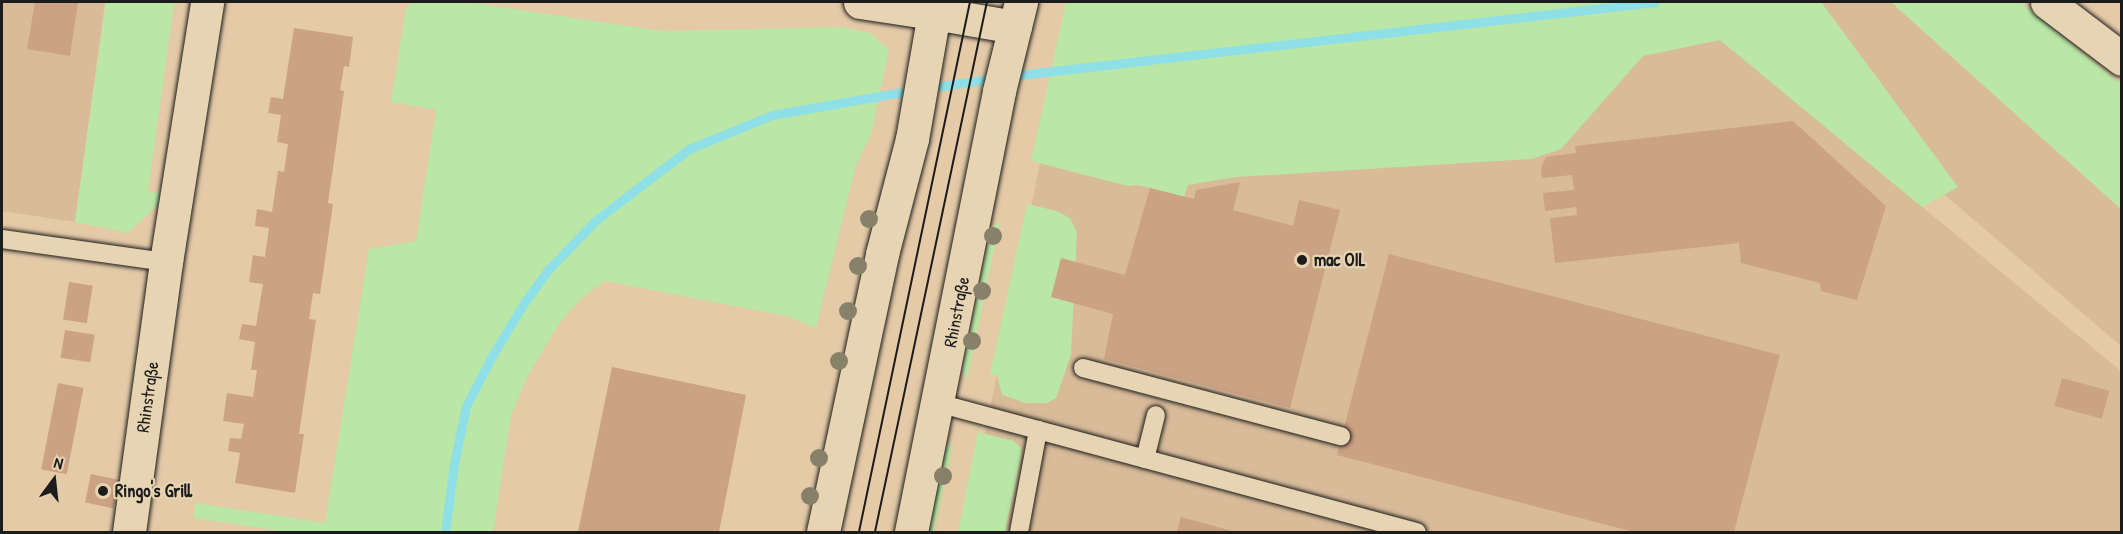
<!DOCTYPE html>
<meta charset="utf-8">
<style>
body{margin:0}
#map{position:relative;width:2123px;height:534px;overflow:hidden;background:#e4caa7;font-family:"Patrick Hand",sans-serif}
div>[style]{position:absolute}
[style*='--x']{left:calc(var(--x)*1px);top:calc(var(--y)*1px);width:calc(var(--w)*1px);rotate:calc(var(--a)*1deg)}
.built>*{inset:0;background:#d8bb99}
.green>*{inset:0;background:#bae7a5}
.stream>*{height:9px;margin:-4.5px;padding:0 4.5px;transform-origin:4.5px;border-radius:4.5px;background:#8ee0e6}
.building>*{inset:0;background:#cba283;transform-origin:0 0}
.roads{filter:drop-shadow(0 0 2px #1c1c1c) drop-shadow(0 0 2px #1c1c1c)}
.lane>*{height:18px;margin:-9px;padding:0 9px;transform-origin:9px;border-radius:9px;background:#e6d4b2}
.street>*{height:33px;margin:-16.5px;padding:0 16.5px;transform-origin:16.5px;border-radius:16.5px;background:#e6d4b2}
.secondary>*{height:33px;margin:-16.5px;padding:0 16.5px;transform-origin:16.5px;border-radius:16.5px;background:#e6d4b2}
.tram>*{height:1.5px;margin:-0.75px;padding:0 0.75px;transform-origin:0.75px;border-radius:0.75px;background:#1c1c1c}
.trees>*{width:18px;height:18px;margin:-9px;border-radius:50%;background:#888169}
.dots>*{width:16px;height:16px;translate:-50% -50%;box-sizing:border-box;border:3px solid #e6d4b2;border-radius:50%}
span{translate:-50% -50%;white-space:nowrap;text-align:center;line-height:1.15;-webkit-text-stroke:4.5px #e6d4b2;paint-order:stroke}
.poi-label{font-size:18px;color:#1c1c1c;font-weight:700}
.left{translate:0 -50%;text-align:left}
.street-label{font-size:18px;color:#1c1c1c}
.frame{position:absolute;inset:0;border:3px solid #1c1c1c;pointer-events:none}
.north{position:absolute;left:24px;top:450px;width:60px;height:60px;-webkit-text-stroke:4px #e6d4b2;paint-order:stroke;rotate:15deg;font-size:16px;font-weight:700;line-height:24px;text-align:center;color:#1c1c1c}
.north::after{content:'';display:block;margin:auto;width:21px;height:27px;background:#1c1c1c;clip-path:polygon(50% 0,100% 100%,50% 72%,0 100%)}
</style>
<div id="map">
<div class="built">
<div style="clip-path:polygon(2px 2px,105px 2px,75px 222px,2px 211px)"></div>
<div style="clip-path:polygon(1720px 2px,1891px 2px,2121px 209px,2121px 346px)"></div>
<div style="clip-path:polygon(1720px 40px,2121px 371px,2121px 532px,965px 532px,1050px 114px)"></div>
</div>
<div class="green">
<div style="clip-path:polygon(106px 2px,185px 2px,174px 4px,148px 191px,169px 194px,128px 233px,75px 222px)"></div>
<div style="clip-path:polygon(414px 2px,468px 2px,661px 31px,839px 27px,868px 32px,876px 38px,889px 50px,871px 134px,856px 165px,816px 328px,786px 316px,605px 281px,583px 297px,560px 322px,528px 375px,511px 416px,493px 532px,286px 532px,194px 518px,195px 503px,325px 523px,369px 249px,416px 241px,436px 110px,391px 102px,406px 8px)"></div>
<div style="clip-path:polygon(1066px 2px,1821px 2px,1958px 187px,1922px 207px,1720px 40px,1643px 56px,1561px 149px,1531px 159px,1236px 177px,1188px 185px,1184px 197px,1138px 185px,1128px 186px,1031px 161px)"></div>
<div style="clip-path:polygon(1891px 2px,2020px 2px,2121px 84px,2121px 209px)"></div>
<div style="clip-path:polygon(1027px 204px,1057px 211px,1070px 218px,1077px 232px,1071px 355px,1056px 398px,1047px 403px,1026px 403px,1002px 395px,997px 375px,990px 374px)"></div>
<div style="clip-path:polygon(1000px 220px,967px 380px,963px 371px,965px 355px,991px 228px)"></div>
<div style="clip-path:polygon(978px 432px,1014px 441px,1021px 448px,1021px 457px,1005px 532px,958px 532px)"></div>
<div style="clip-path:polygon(953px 443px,934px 532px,927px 532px,944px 450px)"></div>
</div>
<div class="stream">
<div style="--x:1010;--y:76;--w:649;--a:-6.54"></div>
<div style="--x:927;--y:88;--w:71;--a:-8.1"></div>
<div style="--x:445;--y:532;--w:69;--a:-82.5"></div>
<div style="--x:454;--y:464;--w:59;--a:-78.3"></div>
<div style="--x:466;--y:406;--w:56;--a:-62.5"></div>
<div style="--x:492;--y:356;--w:62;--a:-58.9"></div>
<div style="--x:524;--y:303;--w:41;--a:-54"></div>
<div style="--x:548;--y:270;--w:68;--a:-46.2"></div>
<div style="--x:595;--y:221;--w:118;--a:-37.5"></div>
<div style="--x:689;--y:149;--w:90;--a:-22.3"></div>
<div style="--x:772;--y:115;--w:144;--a:-10"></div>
</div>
<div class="building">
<div style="clip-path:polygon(35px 2px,78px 2px,70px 56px,27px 49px)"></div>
<div style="clip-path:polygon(294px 28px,353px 37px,349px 67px,344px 66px,340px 90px,344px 91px,328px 203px,333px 204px,320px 294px,313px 293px,309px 319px,316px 320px,299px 434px,304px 434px,295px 493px,235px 483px,240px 453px,228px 451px,230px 438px,241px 439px,244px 424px,223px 421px,227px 393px,253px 397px,257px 370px,251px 370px,255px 342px,239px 339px,242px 324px,256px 326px,263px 284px,249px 282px,253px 255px,265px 257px,269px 228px,255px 226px,257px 209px,272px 212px,278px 171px,284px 172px,288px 144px,277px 142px,281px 115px,268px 113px,271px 97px,283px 99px)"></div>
<div style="clip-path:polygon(1793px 121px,1886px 206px,1857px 300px,1821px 291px,1820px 283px,1741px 263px,1739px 243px,1555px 263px,1550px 218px,1577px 215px,1576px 207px,1545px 211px,1543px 193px,1574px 190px,1572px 175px,1542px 178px,1541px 168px,1546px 157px,1576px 153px,1575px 146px)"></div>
<div style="clip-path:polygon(1240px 182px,1233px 210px,1293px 226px,1299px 200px,1340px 210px,1290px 408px,1104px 359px,1113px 314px,1051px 297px,1061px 258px,1125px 275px,1150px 188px,1194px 199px,1196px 190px)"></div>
<div style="clip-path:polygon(1389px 254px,1780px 355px,1734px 532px,1634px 532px,1337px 455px)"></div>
<div style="left:69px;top:282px;width:24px;height:38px;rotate:9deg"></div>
<div style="left:65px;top:330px;width:30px;height:28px;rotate:9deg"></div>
<div style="clip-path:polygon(612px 367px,746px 395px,719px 532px,578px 532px)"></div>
<div style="left:2062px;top:378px;width:49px;height:29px;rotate:15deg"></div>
<div style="left:58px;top:383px;width:26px;height:88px;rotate:11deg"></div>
<div style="left:91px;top:474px;width:29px;height:29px;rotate:12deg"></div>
<div style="clip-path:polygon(1181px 517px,1236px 532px,1177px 532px)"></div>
</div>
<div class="roads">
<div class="lane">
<div style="--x:2;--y:239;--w:166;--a:8"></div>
<div style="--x:1083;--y:368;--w:267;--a:14.8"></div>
<div style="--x:938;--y:403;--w:496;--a:15.1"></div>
<div style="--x:1145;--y:459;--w:45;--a:-76"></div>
<div style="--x:1019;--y:532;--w:104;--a:-79.4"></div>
</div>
<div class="street">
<div style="--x:860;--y:2;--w:75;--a:8.5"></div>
<div style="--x:2047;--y:2;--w:94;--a:37.2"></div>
<div style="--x:129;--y:532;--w:273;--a:-82.2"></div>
<div style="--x:166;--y:262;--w:263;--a:-81"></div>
</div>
<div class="secondary">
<div style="--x:934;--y:13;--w:82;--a:9.8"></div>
<div style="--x:823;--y:532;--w:284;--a:-78"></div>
<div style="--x:882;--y:254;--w:119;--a:-75.4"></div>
<div style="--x:912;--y:139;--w:139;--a:-80.1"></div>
<div style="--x:911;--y:532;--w:450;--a:-78.7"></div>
<div style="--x:999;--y:91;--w:92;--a:-76.1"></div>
</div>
</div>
<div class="tram">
<div style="--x:859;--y:532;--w:541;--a:-78.17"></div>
<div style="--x:875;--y:532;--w:542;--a:-78.07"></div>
</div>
<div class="trees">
<div style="left:869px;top:219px"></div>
<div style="left:993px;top:236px"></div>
<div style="left:858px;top:266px"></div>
<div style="left:982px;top:291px"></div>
<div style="left:848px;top:311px"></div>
<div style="left:972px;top:341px"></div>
<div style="left:839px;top:361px"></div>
<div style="left:819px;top:458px"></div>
<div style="left:943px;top:476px"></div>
<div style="left:810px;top:496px"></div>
</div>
<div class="dots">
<div style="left:1302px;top:260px;background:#1c1c1c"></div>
<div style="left:103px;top:491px;background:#1c1c1c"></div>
</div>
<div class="poi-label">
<span class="left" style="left:1314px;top:260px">mac OIL</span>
<span class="left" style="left:115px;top:491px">Ringo's Grill</span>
</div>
<div class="street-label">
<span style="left:957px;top:312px;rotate:-79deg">Rhinstraße</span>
<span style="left:148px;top:397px;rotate:-82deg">Rhinstraße</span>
</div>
<div class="frame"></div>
<div class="north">N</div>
</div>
